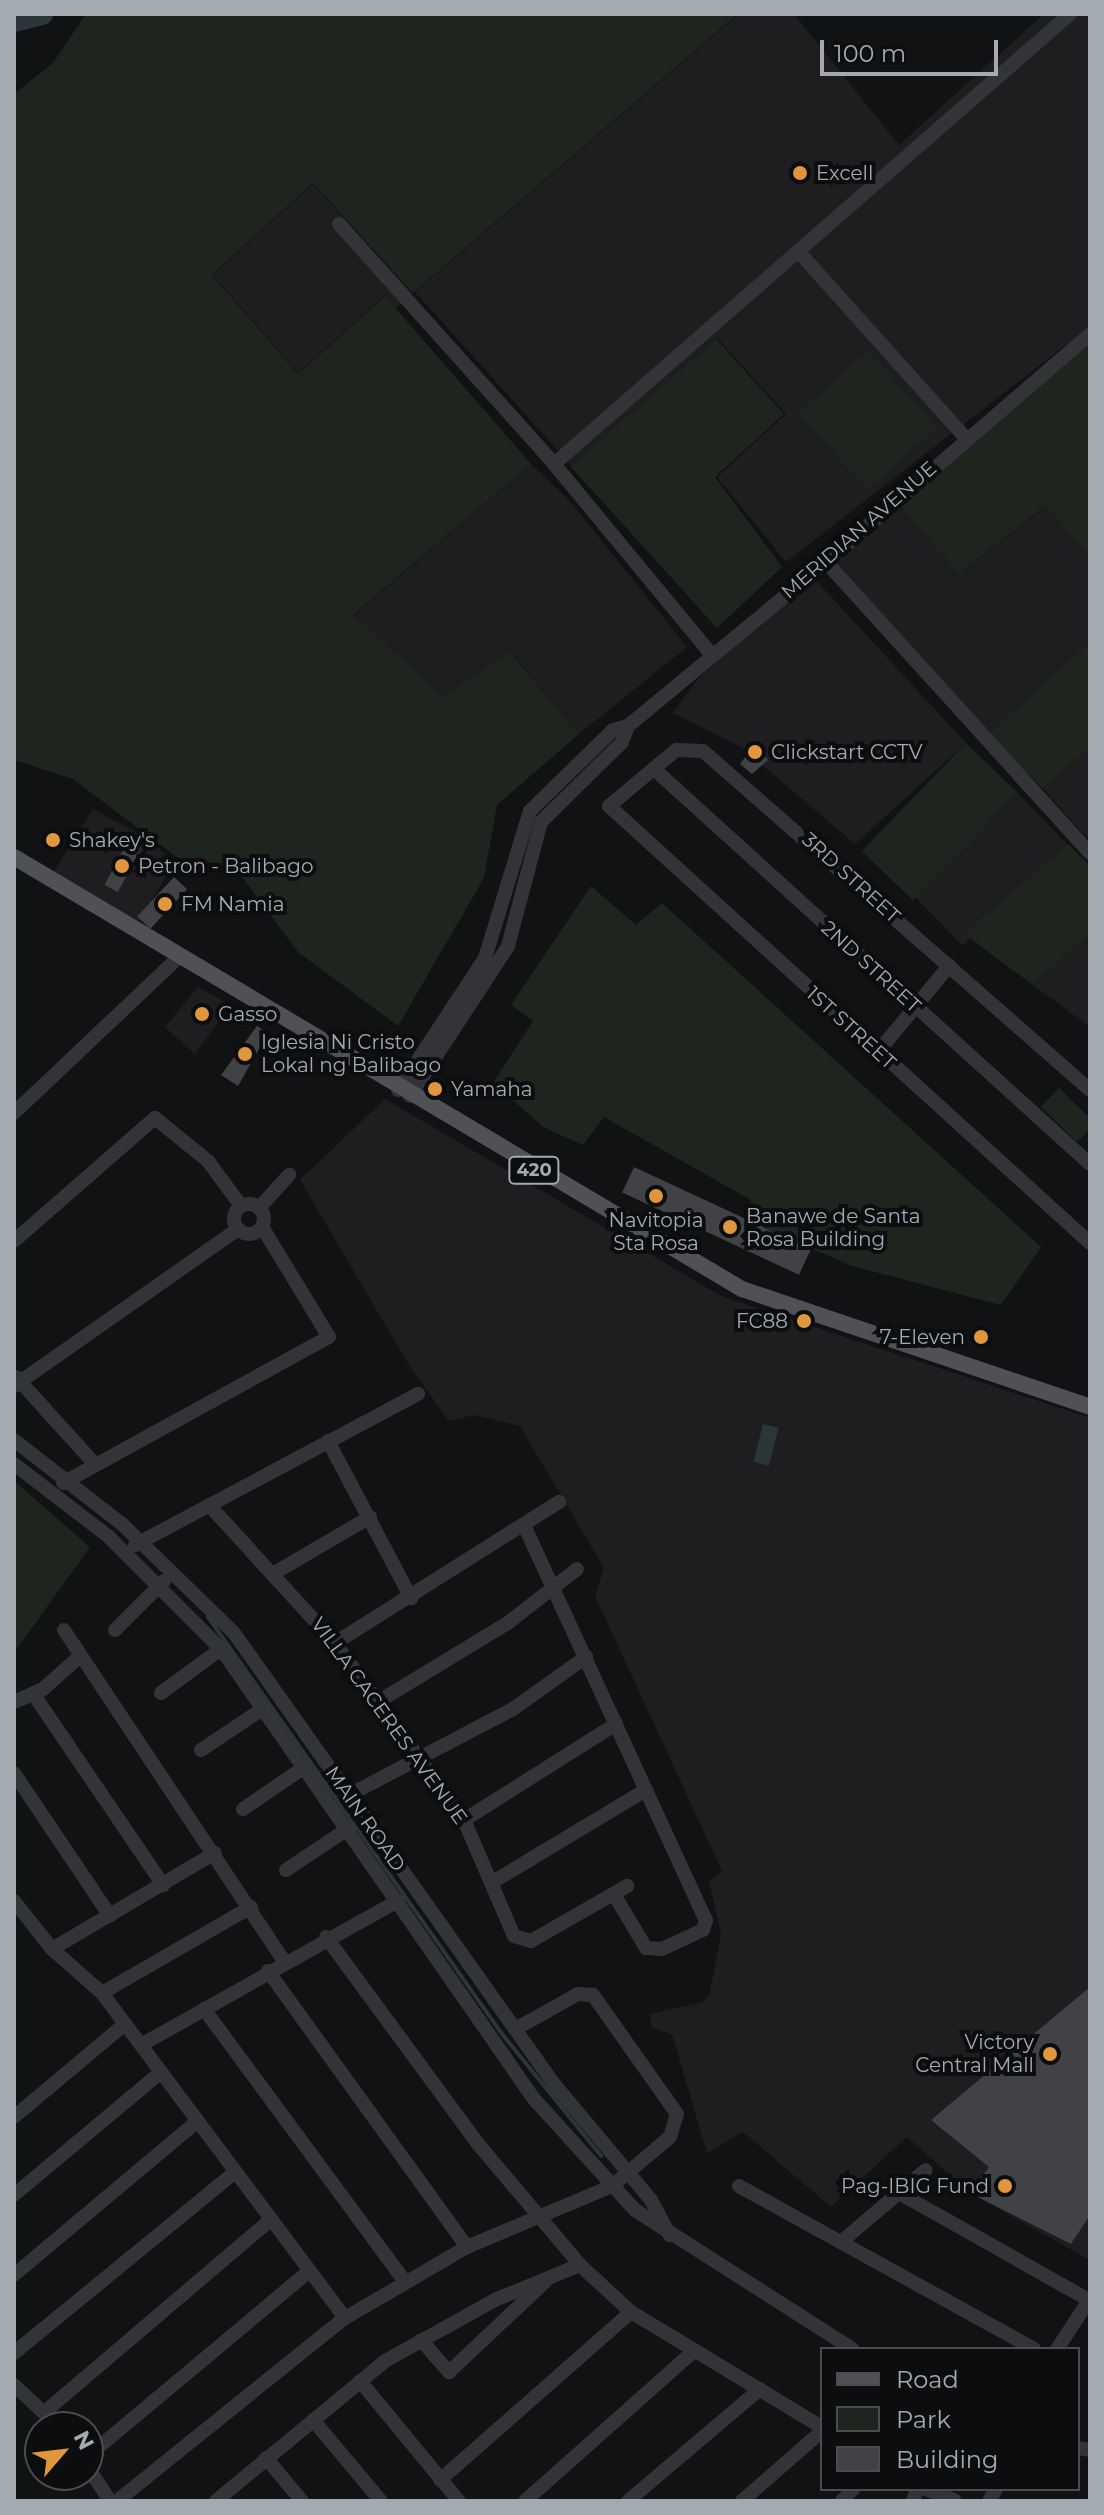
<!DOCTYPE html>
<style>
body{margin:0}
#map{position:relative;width:1104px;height:2515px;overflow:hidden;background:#111213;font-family:Montserrat,sans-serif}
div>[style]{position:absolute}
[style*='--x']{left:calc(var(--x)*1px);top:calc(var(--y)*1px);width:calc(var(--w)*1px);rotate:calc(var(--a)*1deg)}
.built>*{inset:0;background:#1e1e20;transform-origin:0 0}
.green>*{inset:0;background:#1e251e;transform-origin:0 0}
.water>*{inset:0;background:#2c353a;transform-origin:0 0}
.stream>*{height:4px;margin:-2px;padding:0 2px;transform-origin:2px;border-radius:2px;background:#2c353a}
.river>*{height:22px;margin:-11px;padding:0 11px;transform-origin:11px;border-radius:11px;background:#2c353a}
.building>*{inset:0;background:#404246;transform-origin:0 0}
.minor>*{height:14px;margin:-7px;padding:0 7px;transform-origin:7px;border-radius:7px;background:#333437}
.minor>.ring{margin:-7px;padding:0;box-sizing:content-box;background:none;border:14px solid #333437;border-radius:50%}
.major>*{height:16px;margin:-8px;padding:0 8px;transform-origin:8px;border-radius:8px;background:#4f5156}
.dots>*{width:22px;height:22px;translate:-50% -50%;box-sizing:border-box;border:4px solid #0c0d0e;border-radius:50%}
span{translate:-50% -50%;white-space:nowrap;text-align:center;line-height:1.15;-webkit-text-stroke:8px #0c0d0e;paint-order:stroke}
.shield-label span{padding:2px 6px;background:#0c0d0e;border:2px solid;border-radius:6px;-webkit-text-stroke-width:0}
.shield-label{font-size:18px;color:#a4aab2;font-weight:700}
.poi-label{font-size:20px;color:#a4aab2}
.left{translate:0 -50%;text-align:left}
.right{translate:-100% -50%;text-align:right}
.street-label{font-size:20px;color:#a4aab2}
.frame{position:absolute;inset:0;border:16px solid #a4aab2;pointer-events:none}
.legend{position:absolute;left:820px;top:2347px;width:260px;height:144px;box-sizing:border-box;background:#0c0d0e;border:2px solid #494c50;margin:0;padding:10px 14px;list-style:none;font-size:24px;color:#a4aab2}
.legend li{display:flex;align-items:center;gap:16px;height:40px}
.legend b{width:40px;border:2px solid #494c50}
.north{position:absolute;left:24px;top:2411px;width:80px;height:80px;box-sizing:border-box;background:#0c0d0e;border:2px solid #494c50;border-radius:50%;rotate:62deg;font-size:22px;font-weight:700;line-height:32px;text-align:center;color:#a4aab2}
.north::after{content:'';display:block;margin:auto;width:28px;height:36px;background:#e0963c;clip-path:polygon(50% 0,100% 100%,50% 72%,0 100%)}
.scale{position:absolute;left:820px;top:40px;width:178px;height:36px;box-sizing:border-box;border:4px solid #a4aab2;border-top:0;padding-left:10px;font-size:24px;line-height:28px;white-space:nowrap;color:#a4aab2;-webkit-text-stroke:6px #0c0d0e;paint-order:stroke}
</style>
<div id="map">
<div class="built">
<div style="clip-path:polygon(739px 14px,794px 14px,899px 145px,1044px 14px,1090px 14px,1090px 326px,786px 562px,717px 477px,786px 414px,717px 338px,571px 465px,415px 292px)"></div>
<div style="clip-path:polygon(313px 184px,412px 293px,395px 309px,384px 296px,298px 373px,213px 275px)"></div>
<div style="clip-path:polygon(531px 464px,569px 500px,687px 647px,579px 734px,511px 652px,444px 698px,353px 616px)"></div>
<div style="clip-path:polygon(897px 502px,958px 574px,1047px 506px,1090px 557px,1090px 641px,988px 734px,829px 561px)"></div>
<div style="clip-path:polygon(812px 576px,966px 743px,855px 844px,741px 747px,673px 713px,697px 680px)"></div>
<div style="clip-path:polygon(1090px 747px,1090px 841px,1043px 789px)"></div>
<div style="left:1017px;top:792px;width:73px;height:146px;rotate:46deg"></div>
<div style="clip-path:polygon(93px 809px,147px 838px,174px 862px,137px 926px,53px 873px)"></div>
<div style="clip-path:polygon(1090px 934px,1090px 1027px,1033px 985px)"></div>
<div style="clip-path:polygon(198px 987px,231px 1005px,195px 1054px,165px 1027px)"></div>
<div style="clip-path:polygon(385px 1099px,721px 1296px,1090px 1418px,1090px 2260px,970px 2193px,907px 2137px,831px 2207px,743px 2132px,707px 2153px,672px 2034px,652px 2028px,650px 2014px,703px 2002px,710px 1992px,721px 1934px,709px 1881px,722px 1871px,595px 1596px,604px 1568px,520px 1426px,475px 1415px,449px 1421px,409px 1365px,300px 1180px)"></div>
</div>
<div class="green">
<div style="clip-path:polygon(86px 14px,738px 14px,413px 293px,313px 183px,212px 275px,298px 374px,385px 296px,531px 464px,353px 615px,444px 697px,510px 652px,579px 734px,497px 805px,484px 878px,398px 1026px,298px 952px,234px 866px,190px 867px,73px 779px,14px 760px,14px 94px,53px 63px)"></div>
<div style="clip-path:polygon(1090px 334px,1090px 557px,1046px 506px,958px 574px,897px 502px)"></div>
<div style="clip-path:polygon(716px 339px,784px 414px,715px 477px,782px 567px,717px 628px,570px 466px)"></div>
<div style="left:868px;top:351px;width:103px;height:93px;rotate:48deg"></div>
<div style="clip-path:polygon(1090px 641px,1090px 747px,1043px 789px,988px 734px)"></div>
<div style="left:966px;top:743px;width:71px;height:150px;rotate:44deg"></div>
<div style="clip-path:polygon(1068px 844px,1090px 866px,1090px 934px,1033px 985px,964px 934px)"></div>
<div style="clip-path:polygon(591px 886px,636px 925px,662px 903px,1041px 1247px,1001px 1305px,852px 1266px,744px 1219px,751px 1200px,604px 1117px,583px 1145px,545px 1128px,493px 1083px,533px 1021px,511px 1005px)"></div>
<div style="clip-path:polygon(1059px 1088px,1090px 1118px,1090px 1129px,1077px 1142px,1041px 1107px)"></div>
<div style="clip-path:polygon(14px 1481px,90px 1547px,14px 1653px)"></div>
</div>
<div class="water">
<div style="left:763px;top:1424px;width:16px;height:39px;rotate:14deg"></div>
</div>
<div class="stream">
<div style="--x:208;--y:1617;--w:510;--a:54.81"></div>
<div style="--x:502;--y:2034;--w:157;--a:50.9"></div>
</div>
<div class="river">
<div style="--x:14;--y:21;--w:29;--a:-14"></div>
</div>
<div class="building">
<div style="clip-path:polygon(754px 745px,768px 760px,752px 774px,740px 764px)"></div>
<div style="left:129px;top:839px;width:15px;height:52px;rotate:28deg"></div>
<div style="left:174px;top:877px;width:18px;height:54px;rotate:43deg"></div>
<div style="clip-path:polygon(257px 1026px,268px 1033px,238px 1086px,221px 1075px)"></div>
<div style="left:634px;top:1167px;width:195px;height:28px;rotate:25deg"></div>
<div style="clip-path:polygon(1090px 1987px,1090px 2215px,1071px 2244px,970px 2193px,989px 2167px,931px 2120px)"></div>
</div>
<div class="minor">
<div style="--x:339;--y:224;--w:322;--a:48.1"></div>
<div style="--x:554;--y:464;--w:246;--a:50.4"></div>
<div style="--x:798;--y:251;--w:250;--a:48.1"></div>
<div style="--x:554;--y:464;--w:685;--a:-41.09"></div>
<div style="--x:826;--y:562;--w:393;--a:47.8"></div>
<div style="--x:654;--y:769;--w:588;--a:42.18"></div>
<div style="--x:878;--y:1052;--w:112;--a:-50.5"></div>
<div style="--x:398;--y:1090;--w:158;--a:-56.6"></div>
<div style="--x:485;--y:958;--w:154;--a:-73"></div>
<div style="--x:530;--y:811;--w:116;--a:-44.3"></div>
<div style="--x:613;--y:730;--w:16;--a:-15"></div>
<div style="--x:628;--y:726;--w:257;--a:-39.6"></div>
<div style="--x:826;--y:562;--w:349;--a:-40.8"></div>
<div style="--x:1090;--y:1090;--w:514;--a:-138.78"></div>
<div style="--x:703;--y:751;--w:27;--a:-178"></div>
<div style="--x:676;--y:750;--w:87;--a:140.1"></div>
<div style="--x:609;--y:806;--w:650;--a:42.26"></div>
<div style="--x:410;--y:1096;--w:179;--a:-56.8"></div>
<div style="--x:508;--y:946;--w:128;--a:-75.1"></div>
<div style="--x:541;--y:822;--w:114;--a:-44.6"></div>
<div style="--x:622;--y:742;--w:17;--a:-69"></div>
<div style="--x:14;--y:1113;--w:227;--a:-43.4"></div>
<div class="ring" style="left:234px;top:1204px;width:16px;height:16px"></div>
<div style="--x:259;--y:1208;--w:45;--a:-47.7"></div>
<div style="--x:14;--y:1241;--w:187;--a:-41.1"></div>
<div style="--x:155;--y:1118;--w:68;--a:39.1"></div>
<div style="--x:208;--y:1161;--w:56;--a:53.7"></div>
<div style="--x:16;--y:1377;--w:115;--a:47.8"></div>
<div style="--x:14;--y:1386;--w:274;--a:-35"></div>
<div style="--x:14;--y:1440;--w:137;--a:37.9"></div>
<div style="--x:122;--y:1524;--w:156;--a:44.2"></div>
<div style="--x:234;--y:1633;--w:553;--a:54.64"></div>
<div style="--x:554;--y:2084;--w:151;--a:50.1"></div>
<div style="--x:651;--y:2200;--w:40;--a:62"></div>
<div style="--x:328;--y:1441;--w:178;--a:62.1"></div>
<div style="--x:14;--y:1464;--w:120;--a:37.5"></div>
<div style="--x:109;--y:1537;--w:158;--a:45"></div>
<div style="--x:221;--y:1649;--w:548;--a:55.18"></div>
<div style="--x:534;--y:2099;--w:150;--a:47.7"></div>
<div style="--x:635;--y:2210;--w:258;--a:32.6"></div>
<div style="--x:63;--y:1483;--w:303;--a:-28.8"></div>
<div style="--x:329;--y:1337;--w:129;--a:-121.3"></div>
<div style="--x:209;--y:1505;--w:187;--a:47.6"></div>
<div style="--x:335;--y:1643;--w:219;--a:53.9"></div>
<div style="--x:464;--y:1820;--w:126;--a:66.7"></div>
<div style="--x:514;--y:1936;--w:18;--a:16"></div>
<div style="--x:531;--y:1941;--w:111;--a:-29.8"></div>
<div style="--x:524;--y:1525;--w:435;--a:65.3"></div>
<div style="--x:706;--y:1920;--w:10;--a:107"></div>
<div style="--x:703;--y:1930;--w:45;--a:155.1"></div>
<div style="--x:662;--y:1949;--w:16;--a:-176"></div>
<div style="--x:646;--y:1948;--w:61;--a:-120.8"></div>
<div style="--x:135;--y:1545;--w:321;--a:-28.1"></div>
<div style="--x:276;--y:1572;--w:109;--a:-30.3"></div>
<div style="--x:64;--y:1630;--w:397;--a:56.4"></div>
<div style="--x:115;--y:1630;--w:69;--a:-45"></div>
<div style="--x:335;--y:1643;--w:265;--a:-32.2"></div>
<div style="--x:161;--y:1693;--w:74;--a:-36.3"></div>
<div style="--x:34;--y:1695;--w:230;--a:55.8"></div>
<div style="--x:14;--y:1702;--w:32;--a:-24"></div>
<div style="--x:43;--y:1689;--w:50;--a:-41.7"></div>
<div style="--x:376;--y:1703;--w:156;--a:-31.3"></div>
<div style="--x:509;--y:1622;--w:86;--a:-37.9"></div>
<div style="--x:201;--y:1750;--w:76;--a:-33.7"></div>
<div style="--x:14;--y:1773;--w:172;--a:56.1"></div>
<div style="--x:349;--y:1795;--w:185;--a:-27.7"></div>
<div style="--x:513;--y:1709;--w:90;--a:-35.5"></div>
<div style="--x:243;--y:1809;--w:76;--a:-34.3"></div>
<div style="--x:464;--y:1820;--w:180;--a:-32.3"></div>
<div style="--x:286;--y:1870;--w:76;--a:-33.7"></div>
<div style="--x:491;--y:1883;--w:181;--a:-31"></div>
<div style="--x:14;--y:1901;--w:61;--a:51.6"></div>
<div style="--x:52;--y:1949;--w:67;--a:41.3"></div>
<div style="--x:102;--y:1993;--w:406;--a:53.2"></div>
<div style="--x:326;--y:1937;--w:258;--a:53.7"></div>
<div style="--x:479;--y:2145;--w:157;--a:49.9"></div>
<div style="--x:580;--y:2265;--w:69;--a:42.7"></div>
<div style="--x:631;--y:2312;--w:223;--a:31.1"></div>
<div style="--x:52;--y:1949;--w:189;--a:-30.5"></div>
<div style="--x:268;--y:1971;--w:340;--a:54.2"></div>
<div style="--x:102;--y:1993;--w:172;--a:-30"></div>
<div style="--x:204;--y:2009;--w:337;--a:53.6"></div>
<div style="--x:141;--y:2045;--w:295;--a:-29.3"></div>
<div style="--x:14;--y:2117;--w:145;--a:-40"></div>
<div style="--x:739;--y:2186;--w:337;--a:28.9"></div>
<div style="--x:899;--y:2193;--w:218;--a:29.4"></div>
<div style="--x:14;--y:2195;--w:190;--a:-39.9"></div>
<div style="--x:841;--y:2242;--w:111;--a:-40.3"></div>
<div style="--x:14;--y:2275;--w:236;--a:-40"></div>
<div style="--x:421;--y:2340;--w:43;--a:48.8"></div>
<div style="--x:449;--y:2372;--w:132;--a:-43.2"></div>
<div style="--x:1057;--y:2349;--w:60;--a:-56.6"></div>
<div style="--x:14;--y:2353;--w:284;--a:-39.3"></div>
<div style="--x:360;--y:2381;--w:156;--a:50.5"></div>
<div style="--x:14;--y:2385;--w:62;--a:43"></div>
<div style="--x:47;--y:2410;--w:292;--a:-40.4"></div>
<div style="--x:313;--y:2420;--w:106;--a:50"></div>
<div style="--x:1078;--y:2448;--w:12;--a:9"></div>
<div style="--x:88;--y:2456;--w:285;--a:-39.9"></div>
<div style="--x:266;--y:2458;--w:56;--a:50.1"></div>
<div style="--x:88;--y:2468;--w:40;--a:56"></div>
<div style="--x:440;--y:2480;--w:254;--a:-41.3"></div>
<div style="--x:926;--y:2489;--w:31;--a:22"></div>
<div style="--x:117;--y:2501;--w:292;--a:-38.8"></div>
<div style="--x:345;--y:2318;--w:141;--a:-30.2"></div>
<div style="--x:467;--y:2247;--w:157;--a:-22.8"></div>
<div style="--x:612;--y:2186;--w:76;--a:-40.2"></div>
<div style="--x:670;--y:2137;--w:24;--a:-73"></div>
<div style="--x:677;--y:2114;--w:146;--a:-125.2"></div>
<div style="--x:593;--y:1995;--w:15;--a:-176"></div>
<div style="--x:578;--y:1994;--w:70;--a:150.9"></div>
<div style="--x:216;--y:2501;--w:219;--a:-39.6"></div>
<div style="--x:385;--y:2361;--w:128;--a:-29"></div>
<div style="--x:497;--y:2299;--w:90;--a:-22.3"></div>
<div style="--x:525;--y:2501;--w:227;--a:-41.6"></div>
<div style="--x:628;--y:2501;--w:173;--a:-40.3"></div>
<div style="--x:742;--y:2501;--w:106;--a:-41.2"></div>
<div style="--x:842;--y:2501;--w:16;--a:-47"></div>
<div style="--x:913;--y:2501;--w:13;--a:-72"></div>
<div style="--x:989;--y:2501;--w:14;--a:-60"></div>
</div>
<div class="major">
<div style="--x:14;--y:857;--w:847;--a:30.69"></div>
<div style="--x:742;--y:1289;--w:367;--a:18.7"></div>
</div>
<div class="dots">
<div style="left:800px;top:173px;background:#e0963c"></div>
<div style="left:755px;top:752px;background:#e0963c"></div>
<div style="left:53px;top:840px;background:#e0963c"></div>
<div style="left:122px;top:866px;background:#e0963c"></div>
<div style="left:165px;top:904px;background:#e0963c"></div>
<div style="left:202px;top:1014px;background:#e0963c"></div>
<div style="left:245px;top:1054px;background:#e0963c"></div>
<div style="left:435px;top:1089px;background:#e0963c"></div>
<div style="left:656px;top:1196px;background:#e0963c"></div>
<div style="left:730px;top:1227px;background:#e0963c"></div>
<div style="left:804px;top:1321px;background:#e0963c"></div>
<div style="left:981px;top:1337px;background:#e0963c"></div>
<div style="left:1050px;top:2054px;background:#e0963c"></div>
<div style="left:1005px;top:2186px;background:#e0963c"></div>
</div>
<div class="shield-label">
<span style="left:534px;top:1170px">420</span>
</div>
<div class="poi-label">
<span class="left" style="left:816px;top:173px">Excell</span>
<span class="left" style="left:771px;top:752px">Clickstart CCTV</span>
<span class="left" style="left:69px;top:840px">Shakey's</span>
<span class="left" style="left:138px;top:866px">Petron - Balibago</span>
<span class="left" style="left:181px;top:904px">FM Namia</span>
<span class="left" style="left:218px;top:1014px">Gasso</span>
<span class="left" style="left:261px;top:1054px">Iglesia Ni Cristo<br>Lokal ng Balibago</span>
<span class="left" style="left:451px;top:1089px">Yamaha</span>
<span class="left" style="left:746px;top:1228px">Banawe de Santa<br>Rosa Building</span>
<span style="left:656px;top:1232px">Navitopia<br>Sta Rosa</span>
<span class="right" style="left:788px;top:1321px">FC88</span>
<span class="right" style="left:965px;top:1337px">7-Eleven</span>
<span class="right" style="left:1034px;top:2054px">Victory<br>Central Mall</span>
<span class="right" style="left:989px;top:2186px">Pag-IBIG Fund</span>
</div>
<div class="street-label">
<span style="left:859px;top:530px;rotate:-41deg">MERIDIAN AVENUE</span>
<span style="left:851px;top:878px;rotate:42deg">3RD STREET</span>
<span style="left:871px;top:967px;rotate:42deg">2ND STREET</span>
<span style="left:851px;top:1028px;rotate:42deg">1ST STREET</span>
<span style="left:389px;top:1721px;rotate:54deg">VILLA CACERES AVENUE</span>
<span style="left:365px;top:1819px;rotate:55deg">MAIN ROAD</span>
</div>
<div class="frame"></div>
<ul class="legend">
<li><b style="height:10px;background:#4f5156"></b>Road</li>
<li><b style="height:22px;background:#1e251e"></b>Park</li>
<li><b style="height:22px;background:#404246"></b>Building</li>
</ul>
<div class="north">N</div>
<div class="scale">100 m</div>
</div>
